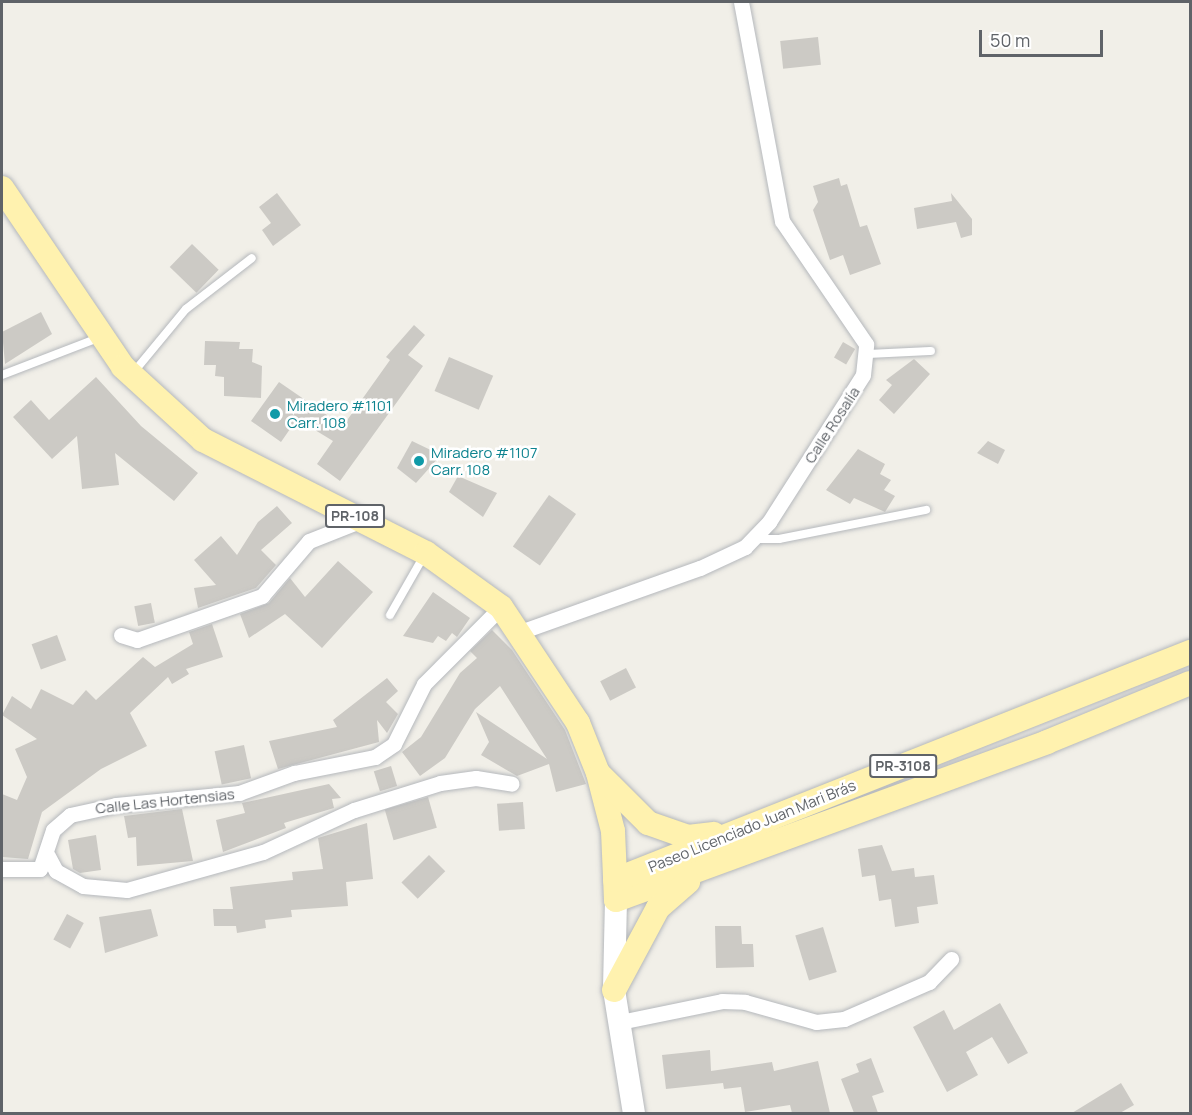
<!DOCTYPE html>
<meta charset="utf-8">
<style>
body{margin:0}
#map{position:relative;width:1192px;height:1115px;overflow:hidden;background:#f1efe8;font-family:Manrope,sans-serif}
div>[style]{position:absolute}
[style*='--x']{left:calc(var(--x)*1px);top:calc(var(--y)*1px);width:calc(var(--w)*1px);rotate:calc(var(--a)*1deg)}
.building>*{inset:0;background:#cccac5;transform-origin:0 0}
.roads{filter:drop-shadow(0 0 2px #b5b8bc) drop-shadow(0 0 2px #b5b8bc)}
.lane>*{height:8px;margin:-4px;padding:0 4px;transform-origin:4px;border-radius:4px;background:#fff}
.street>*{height:15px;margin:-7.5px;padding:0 7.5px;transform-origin:7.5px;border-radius:7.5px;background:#fff}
.secondary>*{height:22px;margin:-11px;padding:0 11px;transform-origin:11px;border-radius:11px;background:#fff}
.primary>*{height:24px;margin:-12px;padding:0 12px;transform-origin:12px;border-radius:12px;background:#fff2af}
.dots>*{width:16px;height:16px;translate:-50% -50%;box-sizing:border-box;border:3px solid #fff;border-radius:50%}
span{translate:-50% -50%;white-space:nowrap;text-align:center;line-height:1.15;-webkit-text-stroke:5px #fff;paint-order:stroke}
.shield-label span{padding:2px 4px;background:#fff;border:2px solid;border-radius:4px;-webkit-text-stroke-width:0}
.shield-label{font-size:14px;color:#5f6368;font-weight:700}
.culture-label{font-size:15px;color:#0d838f}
.left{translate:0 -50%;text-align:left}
.street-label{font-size:15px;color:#5f6368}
.frame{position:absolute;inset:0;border:3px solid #5f6368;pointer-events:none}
.scale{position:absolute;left:979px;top:30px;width:124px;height:27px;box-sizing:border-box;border:3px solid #5f6368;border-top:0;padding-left:8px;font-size:18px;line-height:21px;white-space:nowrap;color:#5f6368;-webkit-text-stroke:4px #fff;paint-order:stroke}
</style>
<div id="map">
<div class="building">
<div style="left:818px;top:37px;width:28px;height:38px;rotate:84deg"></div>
<div style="clip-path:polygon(839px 178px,841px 186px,847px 184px,860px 227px,867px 225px,881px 264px,850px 275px,843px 255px,830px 260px,813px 210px,818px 202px,813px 186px)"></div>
<div style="clip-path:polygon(277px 193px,301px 225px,273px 246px,262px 230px,271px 223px,259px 207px)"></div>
<div style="clip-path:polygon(951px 193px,972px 219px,972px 235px,961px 238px,956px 222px,917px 229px,914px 208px,952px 201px)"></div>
<div style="left:192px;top:244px;width:37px;height:32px;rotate:44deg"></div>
<div style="clip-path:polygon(41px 312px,52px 334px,5px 364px,2px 332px)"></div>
<div style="clip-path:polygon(414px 325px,425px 335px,408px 355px,423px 366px,340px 481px,317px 464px,333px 441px,297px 419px,281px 442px,251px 421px,279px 382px,343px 426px,390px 360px,386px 357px)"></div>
<div style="clip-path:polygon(205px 341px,240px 342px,239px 349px,253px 349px,252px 362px,262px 366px,261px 398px,224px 396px,224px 377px,215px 376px,216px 365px,204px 365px)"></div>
<div style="left:843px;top:342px;width:14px;height:18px;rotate:30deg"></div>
<div style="left:449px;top:357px;width:48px;height:37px;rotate:23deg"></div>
<div style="clip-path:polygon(914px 359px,930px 374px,894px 414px,879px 400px,892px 385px,886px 380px)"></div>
<div style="clip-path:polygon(96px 377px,141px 426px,198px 473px,174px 501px,115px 453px,119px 485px,82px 489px,77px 436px,52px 459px,13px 417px,31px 400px,49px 420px)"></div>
<div style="clip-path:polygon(412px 441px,441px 455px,416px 483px,397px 468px)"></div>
<div style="clip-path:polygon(988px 441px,1005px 450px,998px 464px,977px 453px)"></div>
<div style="clip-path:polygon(858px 449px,885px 464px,880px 474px,891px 480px,884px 490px,895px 496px,885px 512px,854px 498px,850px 504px,826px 490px)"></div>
<div style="clip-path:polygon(458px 476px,497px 493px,483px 517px,449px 492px)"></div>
<div style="left:549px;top:495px;width:33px;height:63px;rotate:35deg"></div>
<div style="clip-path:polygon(277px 506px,292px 523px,261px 550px,276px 565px,256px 588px,198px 608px,194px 588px,216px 585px,194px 560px,221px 536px,237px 555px,258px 522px)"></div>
<div style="clip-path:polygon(338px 561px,373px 592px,322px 648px,285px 614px,249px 638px,240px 614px,269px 603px,290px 578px,305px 597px)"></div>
<div style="clip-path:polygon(433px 592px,470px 618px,457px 637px,452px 633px,446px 641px,438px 636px,433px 643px,403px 636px)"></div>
<div style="left:151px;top:603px;width:20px;height:17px;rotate:79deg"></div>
<div style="clip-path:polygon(212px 624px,223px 657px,186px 669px,189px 674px,172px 684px,168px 677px,130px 713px,147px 746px,101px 769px,42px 812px,28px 859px,2px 857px,2px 794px,17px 800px,27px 777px,15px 749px,37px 739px,2px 715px,12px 696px,31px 709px,41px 689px,73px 705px,86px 690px,96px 700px,143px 657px,155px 667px,193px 644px,189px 632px)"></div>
<div style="clip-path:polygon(492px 630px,512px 650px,565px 730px,586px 784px,556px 792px,549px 764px,517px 776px,481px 755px,489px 742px,476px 712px,547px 759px,500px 686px,475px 709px,445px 758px,420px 776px,402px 752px,421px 737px,460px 673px,477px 658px,470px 651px)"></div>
<div style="left:57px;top:635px;width:27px;height:27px;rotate:70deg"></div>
<div style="left:626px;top:668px;width:22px;height:29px;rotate:63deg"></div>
<div style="clip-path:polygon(387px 678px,398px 691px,386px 702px,398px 714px,387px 733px,377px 720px,379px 742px,278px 769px,269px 741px,337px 727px,333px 720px)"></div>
<div style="left:244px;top:745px;width:34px;height:30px;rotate:78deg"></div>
<div style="left:391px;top:766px;width:21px;height:18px;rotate:73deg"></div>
<div style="clip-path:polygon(329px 784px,341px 798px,332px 799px,334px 808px,284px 823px,286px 828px,223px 852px,216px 820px,245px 813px,242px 803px)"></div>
<div style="left:428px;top:797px;width:32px;height:45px;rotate:74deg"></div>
<div style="left:523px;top:802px;width:27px;height:26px;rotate:86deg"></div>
<div style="clip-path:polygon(182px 809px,193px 861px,137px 866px,136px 837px,128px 838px,124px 816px)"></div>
<div style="clip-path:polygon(367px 823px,373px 879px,346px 882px,348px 906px,291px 910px,292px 917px,265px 920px,266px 928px,237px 933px,236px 926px,214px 926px,213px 909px,233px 909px,230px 887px,293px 880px,292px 872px,323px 869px,318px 838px)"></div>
<div style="clip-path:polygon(96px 835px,101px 870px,80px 873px,73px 869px,68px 840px)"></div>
<div style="clip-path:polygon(882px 845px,892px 871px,914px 868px,915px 877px,934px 875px,938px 904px,917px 907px,919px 923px,895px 927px,891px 899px,879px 901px,875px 875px,862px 877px,858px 849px)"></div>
<div style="left:429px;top:855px;width:23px;height:39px;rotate:45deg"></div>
<div style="clip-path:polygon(151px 909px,158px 936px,105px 953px,99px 917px)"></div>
<div style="left:67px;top:914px;width:19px;height:29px;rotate:28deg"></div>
<div style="clip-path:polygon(715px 926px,741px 926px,742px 944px,753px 944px,754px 967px,716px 968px)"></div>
<div style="left:823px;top:927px;width:47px;height:29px;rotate:73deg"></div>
<div style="clip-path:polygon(1000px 1003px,1028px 1053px,1008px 1064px,992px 1037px,966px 1052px,978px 1075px,947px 1092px,913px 1027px,944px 1010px,954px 1030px)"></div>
<div style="clip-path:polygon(710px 1050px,711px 1071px,772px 1062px,774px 1071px,818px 1061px,830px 1113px,792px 1113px,790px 1105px,745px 1112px,741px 1087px,724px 1089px,723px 1083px,666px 1089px,662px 1055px)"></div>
<div style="clip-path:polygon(871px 1058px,884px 1092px,872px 1096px,878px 1113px,854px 1113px,841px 1079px,859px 1072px,856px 1064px)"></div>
<div style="clip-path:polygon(1121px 1083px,1134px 1105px,1120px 1113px,1072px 1113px)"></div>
</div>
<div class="roads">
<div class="lane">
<div style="--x:867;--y:354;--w:64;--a:-2.7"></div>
<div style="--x:133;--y:373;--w:83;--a:-50.4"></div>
<div style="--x:186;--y:309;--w:83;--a:-37.7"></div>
<div style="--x:2;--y:375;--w:103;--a:-21.1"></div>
<div style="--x:754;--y:539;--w:25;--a:0"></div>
<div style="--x:779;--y:539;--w:150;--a:-11.2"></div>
<div style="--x:390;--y:615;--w:70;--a:-60.2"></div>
</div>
<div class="street">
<div style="--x:520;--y:632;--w:191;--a:-19.6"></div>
<div style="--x:700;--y:568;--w:50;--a:-25"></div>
<div style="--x:745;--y:547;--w:35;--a:-46"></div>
<div style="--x:769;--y:522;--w:174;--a:-57.4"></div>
<div style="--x:863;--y:375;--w:31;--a:-84"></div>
<div style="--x:866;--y:344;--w:149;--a:-124.3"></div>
<div style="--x:782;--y:221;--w:223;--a:-100.6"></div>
<div style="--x:121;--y:635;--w:17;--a:17"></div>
<div style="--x:137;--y:640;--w:133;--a:-19.4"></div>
<div style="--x:262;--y:596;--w:72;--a:-49.5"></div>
<div style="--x:309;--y:541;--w:57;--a:-21.6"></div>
<div style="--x:48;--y:856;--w:17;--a:62"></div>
<div style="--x:56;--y:871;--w:31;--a:29"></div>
<div style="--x:83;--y:886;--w:44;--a:5.2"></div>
<div style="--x:127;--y:890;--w:141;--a:-15.6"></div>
<div style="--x:263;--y:852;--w:100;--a:-24.8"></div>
<div style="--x:354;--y:810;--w:90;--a:-17.4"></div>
<div style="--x:440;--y:783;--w:36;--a:-8"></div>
<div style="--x:476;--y:778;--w:36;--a:9"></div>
<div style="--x:2;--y:869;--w:38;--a:0"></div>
<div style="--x:40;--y:869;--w:41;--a:-71.6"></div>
<div style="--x:53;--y:830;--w:23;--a:-41"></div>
<div style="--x:70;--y:815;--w:47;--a:-12.3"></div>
<div style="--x:116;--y:805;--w:124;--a:-5.6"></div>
<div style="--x:239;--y:793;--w:59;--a:-20"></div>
<div style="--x:294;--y:773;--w:83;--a:-11.2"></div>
<div style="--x:375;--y:757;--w:23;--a:-34"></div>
<div style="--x:394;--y:744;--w:67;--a:-63.4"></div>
<div style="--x:424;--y:684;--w:109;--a:-45"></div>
<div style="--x:620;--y:1022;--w:104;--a:-11.6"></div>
<div style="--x:722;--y:1001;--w:23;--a:2"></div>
<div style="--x:745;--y:1002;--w:74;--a:15.7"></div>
<div style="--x:816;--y:1022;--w:28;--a:-6"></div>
<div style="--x:844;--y:1019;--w:93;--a:-23.5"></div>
<div style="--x:929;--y:982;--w:32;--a:-46"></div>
</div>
<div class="secondary">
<div style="--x:616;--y:900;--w:90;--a:91.3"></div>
<div style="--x:614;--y:990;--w:126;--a:80.8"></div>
</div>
<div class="primary">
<div style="--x:2;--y:188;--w:216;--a:55.9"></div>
<div style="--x:123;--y:367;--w:108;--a:42.4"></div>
<div style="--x:203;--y:440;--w:250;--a:26.9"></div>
<div style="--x:426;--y:553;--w:92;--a:35.8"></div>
<div style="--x:501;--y:607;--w:139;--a:56.4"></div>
<div style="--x:578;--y:723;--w:54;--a:68.2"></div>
<div style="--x:598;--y:773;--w:60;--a:75.5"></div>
<div style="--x:613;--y:831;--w:69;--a:87.5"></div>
<div style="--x:616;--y:900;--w:459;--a:-20.1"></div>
<div style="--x:1047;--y:742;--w:155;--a:-22.4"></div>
<div style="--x:600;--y:775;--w:68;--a:45"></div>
<div style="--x:648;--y:823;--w:42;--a:19.3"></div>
<div style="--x:688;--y:837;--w:26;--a:-7"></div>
<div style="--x:615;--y:880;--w:619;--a:-21.63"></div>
<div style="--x:614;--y:990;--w:93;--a:-61.8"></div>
<div style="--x:658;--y:908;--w:40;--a:-41"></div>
</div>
</div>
<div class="dots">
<div style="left:275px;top:414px;background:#0f9aa8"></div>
<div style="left:419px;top:461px;background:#0f9aa8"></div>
</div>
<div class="shield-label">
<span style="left:355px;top:516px">PR-108</span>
<span style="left:903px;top:766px">PR-3108</span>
</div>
<div class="culture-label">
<span class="left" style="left:287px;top:414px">Miradero #1101<br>Carr. 108</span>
<span class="left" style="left:431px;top:461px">Miradero #1107<br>Carr. 108</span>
</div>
<div class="street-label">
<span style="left:832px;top:425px;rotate:-57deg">Calle Rosalía</span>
<span style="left:165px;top:801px;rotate:-6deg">Calle Las Hortensias</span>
<span style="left:752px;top:826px;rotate:-22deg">Paseo Licenciado Juan Mari Brás</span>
</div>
<div class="frame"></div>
<div class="scale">50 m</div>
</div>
